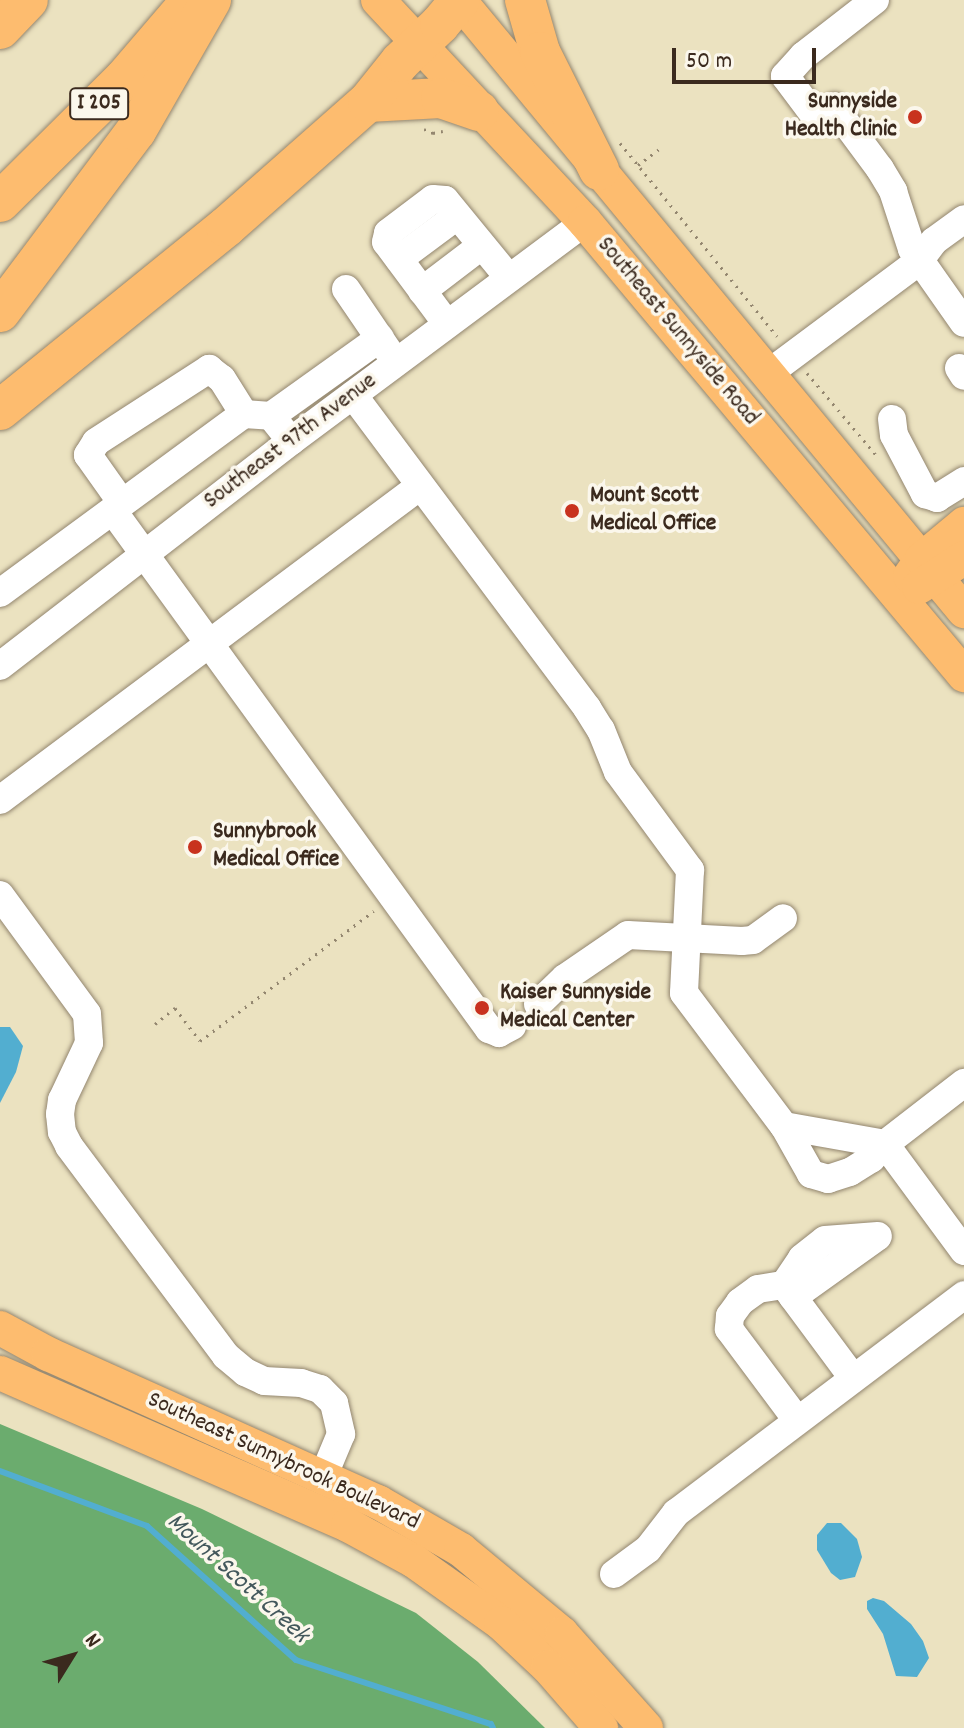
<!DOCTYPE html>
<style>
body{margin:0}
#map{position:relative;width:964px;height:1728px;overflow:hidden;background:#ebe2c0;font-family:Dekko,sans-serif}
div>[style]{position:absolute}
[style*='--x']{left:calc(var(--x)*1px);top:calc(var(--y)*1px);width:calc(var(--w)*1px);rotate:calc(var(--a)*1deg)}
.forest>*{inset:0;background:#6bac6e}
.water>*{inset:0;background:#52aed0}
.stream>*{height:6px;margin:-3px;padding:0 3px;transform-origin:3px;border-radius:3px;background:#52aed0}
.path>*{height:3px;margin-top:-1.5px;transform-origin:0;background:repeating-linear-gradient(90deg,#93866f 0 2px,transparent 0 8px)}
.roads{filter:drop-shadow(0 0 2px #93866f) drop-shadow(0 0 2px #93866f)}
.minor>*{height:28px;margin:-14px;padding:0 14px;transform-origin:14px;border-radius:14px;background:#fff}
.major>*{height:34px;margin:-17px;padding:0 17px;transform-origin:17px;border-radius:17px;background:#fdbc6f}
.highway>*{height:40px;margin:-20px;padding:0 20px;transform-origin:20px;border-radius:20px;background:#fdbc6f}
.dots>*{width:22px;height:22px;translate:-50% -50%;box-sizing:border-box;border:4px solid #fbf7ec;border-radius:50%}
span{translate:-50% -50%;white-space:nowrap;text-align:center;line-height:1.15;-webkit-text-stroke:7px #fbf7ec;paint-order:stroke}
.shield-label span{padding:2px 6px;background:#fbf7ec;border:2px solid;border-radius:6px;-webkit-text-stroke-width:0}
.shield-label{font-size:22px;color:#3b2a1e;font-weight:700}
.poi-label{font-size:24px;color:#3b2a1e;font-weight:700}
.right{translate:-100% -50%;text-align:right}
.left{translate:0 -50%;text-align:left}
.street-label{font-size:24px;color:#3b2a1e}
.water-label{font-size:26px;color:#43585c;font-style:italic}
.north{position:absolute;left:32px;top:1616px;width:80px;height:80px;-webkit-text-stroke:6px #fbf7ec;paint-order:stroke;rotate:53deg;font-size:22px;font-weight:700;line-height:32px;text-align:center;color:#3b2a1e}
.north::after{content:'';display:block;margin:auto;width:28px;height:36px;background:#3b2a1e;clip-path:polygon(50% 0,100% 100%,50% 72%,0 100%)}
.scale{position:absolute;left:672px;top:48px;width:144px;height:36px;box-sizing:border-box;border:4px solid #3b2a1e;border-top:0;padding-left:10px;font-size:24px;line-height:28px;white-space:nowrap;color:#3b2a1e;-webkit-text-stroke:6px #fbf7ec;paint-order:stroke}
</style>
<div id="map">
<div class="forest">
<div style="clip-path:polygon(0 1424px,202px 1509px,416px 1613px,478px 1662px,545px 1728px,0 1728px)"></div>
</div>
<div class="water">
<div style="clip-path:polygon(0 1027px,10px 1027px,23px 1046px,16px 1072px,0 1103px)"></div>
<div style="clip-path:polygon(827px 1523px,841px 1523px,857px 1539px,862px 1557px,855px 1577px,840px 1580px,831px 1573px,817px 1550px,817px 1535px)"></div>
<div style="clip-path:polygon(873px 1598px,884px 1601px,911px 1624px,923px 1641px,929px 1658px,917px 1677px,896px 1676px,883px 1634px,867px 1609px,867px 1601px)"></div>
</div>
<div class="stream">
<div style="--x:0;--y:1471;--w:157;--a:20.5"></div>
<div style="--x:147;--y:1526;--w:200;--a:42"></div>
<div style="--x:296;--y:1660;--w:205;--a:18.2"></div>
<div style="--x:491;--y:1724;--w:4;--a:63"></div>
</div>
<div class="path">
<div style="--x:424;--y:129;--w:10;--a:24"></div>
<div style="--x:433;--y:133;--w:10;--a:-11"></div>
<div style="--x:620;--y:143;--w:249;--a:50.9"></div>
<div style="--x:638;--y:165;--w:26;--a:-37"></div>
<div style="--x:807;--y:373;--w:109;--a:49.9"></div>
<div style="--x:155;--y:1024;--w:26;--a:-39"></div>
<div style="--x:175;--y:1008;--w:41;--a:52.9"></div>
<div style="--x:200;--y:1041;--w:217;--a:-36.8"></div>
</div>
<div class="roads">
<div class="minor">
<div style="--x:875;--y:0;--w:91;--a:142.1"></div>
<div style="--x:803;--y:56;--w:27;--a:132"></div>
<div style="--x:785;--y:76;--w:55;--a:53.1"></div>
<div style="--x:818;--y:120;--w:21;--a:-39"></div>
<div style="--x:834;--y:107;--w:77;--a:53.4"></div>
<div style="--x:880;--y:169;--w:26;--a:59"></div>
<div style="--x:893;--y:191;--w:61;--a:71.9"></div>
<div style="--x:912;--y:249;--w:90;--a:54.9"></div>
<div style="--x:399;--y:259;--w:72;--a:-36.6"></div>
<div style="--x:346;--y:289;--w:76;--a:55.7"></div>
<div style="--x:422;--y:291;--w:74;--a:-37.3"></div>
<div style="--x:447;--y:324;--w:102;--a:-126.6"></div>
<div style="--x:386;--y:242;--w:9;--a:-77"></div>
<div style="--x:388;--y:233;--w:56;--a:-37.1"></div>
<div style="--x:433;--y:199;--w:12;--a:5"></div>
<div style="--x:445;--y:200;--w:101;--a:50.6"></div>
<div style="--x:959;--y:368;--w:9;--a:58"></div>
<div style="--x:769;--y:373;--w:187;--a:-36.7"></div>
<div style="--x:919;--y:261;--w:25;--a:-53"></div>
<div style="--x:934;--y:241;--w:37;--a:-36"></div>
<div style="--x:353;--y:395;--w:391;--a:53.2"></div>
<div style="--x:587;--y:708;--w:26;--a:58"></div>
<div style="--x:601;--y:730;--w:45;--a:68"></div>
<div style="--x:618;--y:772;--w:122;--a:53.7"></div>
<div style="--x:690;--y:870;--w:123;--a:92.8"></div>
<div style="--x:684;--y:993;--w:166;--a:53.1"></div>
<div style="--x:784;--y:1126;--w:55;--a:60.6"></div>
<div style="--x:811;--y:1174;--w:18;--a:16"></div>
<div style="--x:828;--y:1179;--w:23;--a:-18"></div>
<div style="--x:850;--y:1172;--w:25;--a:-32"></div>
<div style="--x:871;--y:1159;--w:21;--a:-47"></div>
<div style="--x:885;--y:1144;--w:100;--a:-37.7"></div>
<div style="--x:271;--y:416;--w:134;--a:-35.6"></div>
<div style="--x:892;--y:419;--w:16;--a:83"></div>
<div style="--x:894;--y:435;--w:67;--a:62.3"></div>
<div style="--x:925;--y:494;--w:13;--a:18"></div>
<div style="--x:937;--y:498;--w:32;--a:-32"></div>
<div style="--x:122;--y:503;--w:59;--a:-125.3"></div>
<div style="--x:88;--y:455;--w:15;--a:-58"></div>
<div style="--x:96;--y:442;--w:135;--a:-32.9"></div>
<div style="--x:209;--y:369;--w:16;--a:38"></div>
<div style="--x:222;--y:379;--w:41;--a:57.8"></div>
<div style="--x:113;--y:511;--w:640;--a:54.03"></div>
<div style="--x:489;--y:1029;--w:11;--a:22"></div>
<div style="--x:499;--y:1033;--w:15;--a:-28"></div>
<div style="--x:0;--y:593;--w:303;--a:-36.3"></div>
<div style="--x:244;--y:414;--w:27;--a:4"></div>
<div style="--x:271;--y:416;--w:32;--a:51"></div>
<div style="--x:0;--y:666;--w:368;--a:-37.7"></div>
<div style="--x:291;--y:441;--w:367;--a:-36.7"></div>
<div style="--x:0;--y:800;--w:524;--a:-36.78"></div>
<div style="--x:0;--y:895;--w:147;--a:53.8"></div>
<div style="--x:87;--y:1014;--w:29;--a:86"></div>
<div style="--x:89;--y:1043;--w:63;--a:115.3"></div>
<div style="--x:62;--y:1100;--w:14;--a:98"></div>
<div style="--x:60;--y:1114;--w:18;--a:84"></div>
<div style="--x:62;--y:1132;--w:16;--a:63"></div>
<div style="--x:69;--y:1146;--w:262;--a:53.2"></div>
<div style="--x:226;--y:1356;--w:25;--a:40"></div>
<div style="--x:245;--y:1372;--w:21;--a:25"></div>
<div style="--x:264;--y:1381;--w:37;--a:3"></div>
<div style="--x:301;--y:1383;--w:20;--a:18"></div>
<div style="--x:320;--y:1389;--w:20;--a:45"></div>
<div style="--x:334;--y:1403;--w:32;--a:77"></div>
<div style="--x:341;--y:1434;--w:47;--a:112.7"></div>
<div style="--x:538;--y:1004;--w:37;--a:-44"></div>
<div style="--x:565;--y:978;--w:76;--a:-34.3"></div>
<div style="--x:628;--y:935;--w:114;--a:3"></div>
<div style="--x:742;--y:941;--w:11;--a:-5"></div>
<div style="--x:753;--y:940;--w:37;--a:-36"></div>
<div style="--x:784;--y:1126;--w:103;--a:10.1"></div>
<div style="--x:885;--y:1144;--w:133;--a:53.6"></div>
<div style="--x:784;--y:1285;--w:116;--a:53.4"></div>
<div style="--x:793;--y:1297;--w:103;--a:-35.5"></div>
<div style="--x:797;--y:1420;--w:114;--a:-126.8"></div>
<div style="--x:729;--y:1329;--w:13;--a:-86"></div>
<div style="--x:730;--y:1316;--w:17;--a:-54"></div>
<div style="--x:740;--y:1302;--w:22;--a:-36"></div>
<div style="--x:758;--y:1289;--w:26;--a:-9"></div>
<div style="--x:784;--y:1285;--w:32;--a:-56"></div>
<div style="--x:802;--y:1258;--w:29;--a:-38"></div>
<div style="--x:825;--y:1240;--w:53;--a:-4.3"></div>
<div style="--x:614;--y:1574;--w:42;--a:-36.3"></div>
<div style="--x:648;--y:1549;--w:46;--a:-52.1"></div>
<div style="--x:676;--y:1513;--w:361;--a:-37.1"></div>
</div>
<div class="major">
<div style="--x:378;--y:0;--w:304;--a:47"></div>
<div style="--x:585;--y:222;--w:591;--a:50.08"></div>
<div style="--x:459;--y:0;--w:793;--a:50.43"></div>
<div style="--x:910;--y:576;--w:21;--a:-55"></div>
<div style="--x:922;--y:559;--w:55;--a:-39.8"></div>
<div style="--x:919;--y:587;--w:54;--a:-32.8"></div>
<div style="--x:0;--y:1328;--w:55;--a:28.4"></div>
<div style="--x:48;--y:1354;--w:362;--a:24.2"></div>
<div style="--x:378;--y:1502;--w:96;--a:30"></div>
<div style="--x:461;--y:1550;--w:131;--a:39.7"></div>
<div style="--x:562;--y:1634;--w:126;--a:48.2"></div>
<div style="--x:0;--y:1373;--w:380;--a:23.6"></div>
<div style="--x:348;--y:1525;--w:75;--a:28.6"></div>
<div style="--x:414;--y:1561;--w:107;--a:35.5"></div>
<div style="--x:501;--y:1623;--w:64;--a:43.1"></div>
<div style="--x:548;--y:1667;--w:81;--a:49"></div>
</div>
<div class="highway">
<div style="--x:525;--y:0;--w:54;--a:73.9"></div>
<div style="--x:540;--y:52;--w:132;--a:63.4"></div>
<div style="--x:0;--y:29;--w:40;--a:-46"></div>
<div style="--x:368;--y:102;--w:73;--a:-3.1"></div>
<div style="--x:441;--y:98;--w:40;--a:18.9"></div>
<div style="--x:0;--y:202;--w:175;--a:-44.8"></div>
<div style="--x:124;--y:79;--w:101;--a:-49.4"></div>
<div style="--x:0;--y:312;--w:226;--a:-53.1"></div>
<div style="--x:136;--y:131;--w:151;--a:-60.2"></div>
<div style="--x:0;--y:410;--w:291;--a:-39"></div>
<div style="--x:226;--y:227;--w:189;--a:-41.4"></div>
<div style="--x:368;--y:102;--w:51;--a:-51.3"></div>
<div style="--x:400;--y:62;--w:55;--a:-43.5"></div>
<div style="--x:440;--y:24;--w:31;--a:-50"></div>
</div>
</div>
<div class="dots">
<div style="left:915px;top:117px;background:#c8321e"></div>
<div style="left:572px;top:511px;background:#c8321e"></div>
<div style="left:195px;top:847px;background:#c8321e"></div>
<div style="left:482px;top:1008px;background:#c8321e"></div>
</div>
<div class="shield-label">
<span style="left:99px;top:104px">I 205</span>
</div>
<div class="poi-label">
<span class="right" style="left:897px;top:117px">Sunnyside<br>Health Clinic</span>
<span class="left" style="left:590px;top:511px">Mount Scott<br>Medical Office</span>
<span class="left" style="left:213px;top:847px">Sunnybrook<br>Medical Office</span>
<span class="left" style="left:500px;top:1008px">Kaiser Sunnyside<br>Medical Center</span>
</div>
<div class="street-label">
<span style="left:677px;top:332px;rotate:50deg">Southeast Sunnyside Road</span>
<span style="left:291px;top:442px;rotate:-37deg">Southeast 97th Avenue</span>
<span style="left:283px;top:1462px;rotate:25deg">Southeast Sunnybrook Boulevard</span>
</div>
<div class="water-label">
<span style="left:237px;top:1579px;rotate:42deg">Mount Scott Creek</span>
</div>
<div class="north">N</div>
<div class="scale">50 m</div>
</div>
